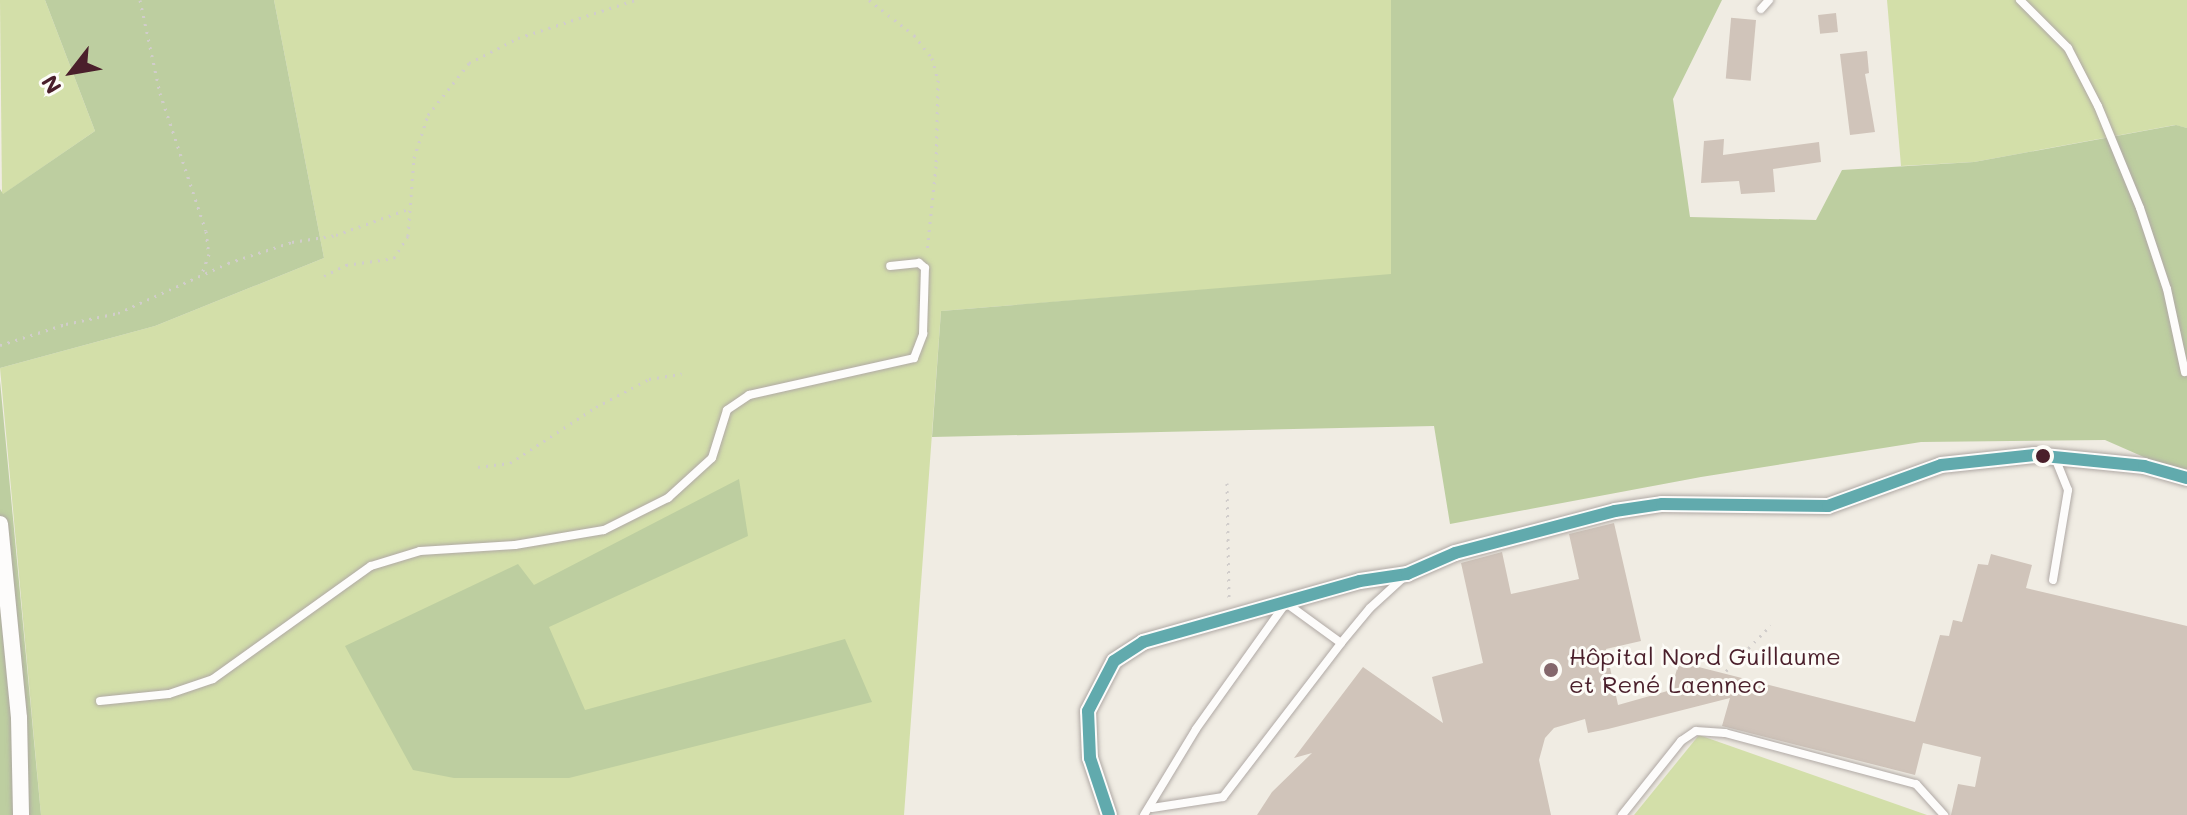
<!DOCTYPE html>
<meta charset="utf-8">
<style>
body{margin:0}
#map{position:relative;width:2187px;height:815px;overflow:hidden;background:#f0ece3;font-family:Mali,sans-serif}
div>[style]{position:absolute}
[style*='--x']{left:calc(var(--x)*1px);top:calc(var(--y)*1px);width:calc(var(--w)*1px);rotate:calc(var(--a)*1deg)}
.green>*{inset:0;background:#d3dfa9}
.forest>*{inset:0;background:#bdcea0}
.building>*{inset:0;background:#d0c4ba;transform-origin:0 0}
.path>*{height:3px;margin-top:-1.5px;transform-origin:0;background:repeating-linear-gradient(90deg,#d1cdcb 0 2px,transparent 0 8px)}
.roads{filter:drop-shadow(0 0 2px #b0a9a5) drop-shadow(0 0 2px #b0a9a5)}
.service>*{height:8px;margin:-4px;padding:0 4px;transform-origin:4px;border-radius:4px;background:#fdfcfb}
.minor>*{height:16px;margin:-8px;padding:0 8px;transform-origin:8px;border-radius:8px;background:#fdfcfb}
.bus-1>*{height:12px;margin:-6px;padding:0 6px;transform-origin:6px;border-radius:6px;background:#61aaad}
.dots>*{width:22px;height:22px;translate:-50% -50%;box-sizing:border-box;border:4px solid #fdfcf7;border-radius:50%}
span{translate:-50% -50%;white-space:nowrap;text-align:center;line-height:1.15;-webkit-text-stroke:6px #fdfcf7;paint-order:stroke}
.poi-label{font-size:24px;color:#4a1f2b}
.left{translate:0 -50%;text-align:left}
.north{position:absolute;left:32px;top:32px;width:80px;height:80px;-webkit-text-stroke:6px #fdfcf7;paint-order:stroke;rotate:239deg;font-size:22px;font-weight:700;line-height:32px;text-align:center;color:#4a1f2b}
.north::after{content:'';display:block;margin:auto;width:28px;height:36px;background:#4a1f2b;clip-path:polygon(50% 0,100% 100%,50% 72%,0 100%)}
</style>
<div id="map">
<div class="green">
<div style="clip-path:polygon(0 0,45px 0,95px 131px,2px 195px)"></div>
<div style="clip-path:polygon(274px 0,1391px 0,1391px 275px,941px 311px,904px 815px,41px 815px,0 368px,155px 326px,324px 258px)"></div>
<div style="clip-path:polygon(1887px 0,2187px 0,2187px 128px,2175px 125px,1974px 162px,1901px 166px)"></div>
<div style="clip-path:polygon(1699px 735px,1927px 815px,1634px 815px)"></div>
</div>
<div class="forest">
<div style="clip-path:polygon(45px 0,274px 0,324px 258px,155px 326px,0 368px,0 189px,3px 194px,95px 131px)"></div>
<div style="clip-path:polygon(1391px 0,1722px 0,1673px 99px,1690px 217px,1816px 220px,1842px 170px,1974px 162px,2176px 125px,2187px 128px,2187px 476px,2105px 440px,1921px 442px,1701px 477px,1450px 524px,1434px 426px,932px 437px,941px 311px,1391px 274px)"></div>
<div style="clip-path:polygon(0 381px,41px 815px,0 815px)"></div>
<div style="clip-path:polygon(739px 479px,748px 536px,549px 627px,585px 710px,845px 639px,872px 702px,569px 778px,454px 778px,413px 770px,345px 646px,518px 564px,534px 585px)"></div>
</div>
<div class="building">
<div style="left:1836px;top:13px;width:19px;height:18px;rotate:84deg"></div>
<div style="left:1756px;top:20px;width:61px;height:25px;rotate:95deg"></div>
<div style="clip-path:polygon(1867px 51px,1869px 73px,1865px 74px,1875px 132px,1850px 135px,1840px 54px)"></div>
<div style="clip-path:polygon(1724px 139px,1723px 155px,1819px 142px,1821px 162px,1773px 169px,1775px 192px,1741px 194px,1739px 181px,1701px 183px,1704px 141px)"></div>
<div style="clip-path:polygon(1614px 523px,1641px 641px,1606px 649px,1618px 705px,1671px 690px,1679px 662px,1915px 722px,1940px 635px,1949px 636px,1953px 620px,1962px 622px,1978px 564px,1988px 565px,1991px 554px,2032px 565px,2026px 588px,2187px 626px,2187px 815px,1951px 815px,1958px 784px,1975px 787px,1981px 757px,1923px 743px,1915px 775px,1722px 726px,1730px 698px,1608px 729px,1588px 733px,1585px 719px,1554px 728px,1545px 738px,1539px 760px,1551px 815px,1257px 815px,1272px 792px,1312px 753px,1294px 758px,1363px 667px,1443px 723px,1432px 677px,1483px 663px,1461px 563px,1502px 552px,1511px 594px,1579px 579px,1569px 534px)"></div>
</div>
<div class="path">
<div style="--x:140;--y:0;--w:95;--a:77.9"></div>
<div style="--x:160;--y:93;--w:145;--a:71.6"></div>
<div style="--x:206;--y:231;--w:23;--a:83"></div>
<div style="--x:209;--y:254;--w:20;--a:110"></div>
<div style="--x:869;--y:0;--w:57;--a:37.9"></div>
<div style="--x:914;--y:35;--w:29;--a:52"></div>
<div style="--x:932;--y:58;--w:23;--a:75"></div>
<div style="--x:938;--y:80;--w:86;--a:91.3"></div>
<div style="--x:936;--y:166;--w:86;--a:96"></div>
<div style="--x:324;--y:276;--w:25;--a:-27"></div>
<div style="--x:346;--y:265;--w:49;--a:-8.3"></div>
<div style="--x:394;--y:258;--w:26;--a:-58"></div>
<div style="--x:408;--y:236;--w:78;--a:-85.6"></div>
<div style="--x:414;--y:158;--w:45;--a:-72"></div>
<div style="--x:428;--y:115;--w:66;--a:-51.7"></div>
<div style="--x:469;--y:63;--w:55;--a:-27"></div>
<div style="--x:518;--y:38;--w:123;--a:-18"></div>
<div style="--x:0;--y:345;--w:69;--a:-17.7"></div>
<div style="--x:66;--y:324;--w:53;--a:-11.9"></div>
<div style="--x:118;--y:313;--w:121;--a:-24.4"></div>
<div style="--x:228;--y:263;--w:67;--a:-18.2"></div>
<div style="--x:292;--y:242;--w:45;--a:-9"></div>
<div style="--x:336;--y:235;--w:80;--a:-19.8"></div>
<div style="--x:478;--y:467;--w:32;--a:-7"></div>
<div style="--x:510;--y:463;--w:103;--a:-33.1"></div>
<div style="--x:596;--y:407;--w:60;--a:-27.8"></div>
<div style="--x:649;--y:379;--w:33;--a:-9"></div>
<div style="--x:1227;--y:483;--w:116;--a:89"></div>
<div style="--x:1726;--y:671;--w:64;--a:-45.6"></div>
</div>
<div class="roads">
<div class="service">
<div style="--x:2020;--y:0;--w:68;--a:45"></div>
<div style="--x:2068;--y:48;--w:65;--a:62.7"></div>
<div style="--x:2098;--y:106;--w:110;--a:67.6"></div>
<div style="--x:2140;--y:208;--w:85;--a:71.6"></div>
<div style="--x:2167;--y:289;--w:85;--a:77.8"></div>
<div style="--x:1761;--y:9;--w:12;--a:-48"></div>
<div style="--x:2053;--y:580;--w:91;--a:-80.5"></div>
<div style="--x:2068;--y:490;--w:35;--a:-112"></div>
<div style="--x:100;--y:701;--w:69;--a:-5.8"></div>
<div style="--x:169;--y:694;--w:46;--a:-18.8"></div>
<div style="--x:213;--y:679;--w:194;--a:-35.6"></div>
<div style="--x:371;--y:566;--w:51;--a:-17"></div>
<div style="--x:420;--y:551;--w:95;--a:-3.6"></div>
<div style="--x:515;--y:545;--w:90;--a:-9.6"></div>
<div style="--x:604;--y:530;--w:72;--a:-26.6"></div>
<div style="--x:668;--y:498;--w:59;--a:-42.3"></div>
<div style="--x:712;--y:458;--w:50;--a:-72.6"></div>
<div style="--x:727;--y:410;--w:27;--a:-34"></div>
<div style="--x:749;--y:395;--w:169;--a:-12.6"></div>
<div style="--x:914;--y:358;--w:26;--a:-69"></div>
<div style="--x:923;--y:334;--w:66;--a:-88.3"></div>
<div style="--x:925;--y:268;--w:8;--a:-140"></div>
<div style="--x:919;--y:263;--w:29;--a:174"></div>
<div style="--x:1152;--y:808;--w:72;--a:-8.8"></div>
<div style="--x:1223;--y:797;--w:194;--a:-52.5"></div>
<div style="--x:1144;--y:815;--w:100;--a:-58.8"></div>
<div style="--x:1196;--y:729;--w:155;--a:-54.5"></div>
<div style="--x:1286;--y:603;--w:68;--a:36"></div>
<div style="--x:1341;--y:643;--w:45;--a:-50.4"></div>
<div style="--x:1370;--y:608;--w:46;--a:-42.4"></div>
<div style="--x:1622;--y:815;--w:95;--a:-51.4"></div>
<div style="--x:1681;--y:741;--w:18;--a:-34"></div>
<div style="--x:1696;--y:731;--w:29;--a:4"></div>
<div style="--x:1725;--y:733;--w:198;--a:15"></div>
<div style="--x:1916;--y:784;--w:42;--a:47.9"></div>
</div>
<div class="minor">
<div style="--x:0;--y:524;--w:195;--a:84.4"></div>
<div style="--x:19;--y:718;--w:97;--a:88.8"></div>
<div style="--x:1109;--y:815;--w:60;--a:-108.4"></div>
<div style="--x:1090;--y:758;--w:47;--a:-92.4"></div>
<div style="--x:1088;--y:711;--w:56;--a:-62.5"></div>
<div style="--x:1114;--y:661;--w:35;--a:-33"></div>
<div style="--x:1143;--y:642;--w:225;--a:-15.7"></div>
<div style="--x:1360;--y:581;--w:48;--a:-8.5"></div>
<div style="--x:1407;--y:574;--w:52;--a:-23.6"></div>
<div style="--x:1455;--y:553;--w:165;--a:-14.7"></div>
<div style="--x:1615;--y:511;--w:48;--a:-8.5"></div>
<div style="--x:1662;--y:504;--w:166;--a:0.7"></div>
<div style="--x:1828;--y:506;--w:120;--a:-19.9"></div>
<div style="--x:1941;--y:465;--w:94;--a:-6.1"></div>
<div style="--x:2034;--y:455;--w:111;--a:5.7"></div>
<div style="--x:2144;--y:466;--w:45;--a:15.6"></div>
</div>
</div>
<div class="bus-1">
<div style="--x:1109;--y:815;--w:60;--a:-108.4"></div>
<div style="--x:1090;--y:758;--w:47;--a:-92.4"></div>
<div style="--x:1088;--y:711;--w:56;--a:-62.5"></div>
<div style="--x:1114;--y:661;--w:35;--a:-33"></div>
<div style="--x:1143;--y:642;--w:225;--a:-15.7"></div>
<div style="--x:1360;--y:581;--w:48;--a:-8.5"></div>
<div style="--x:1407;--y:574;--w:52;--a:-23.6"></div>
<div style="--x:1455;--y:553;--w:165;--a:-14.7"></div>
<div style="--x:1615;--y:511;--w:48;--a:-8.5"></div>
<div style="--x:1662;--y:504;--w:166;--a:0.7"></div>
<div style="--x:1828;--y:506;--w:120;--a:-19.9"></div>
<div style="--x:1941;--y:465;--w:94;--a:-6.1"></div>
<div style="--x:2034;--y:455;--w:111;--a:5.7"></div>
<div style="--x:2144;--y:466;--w:45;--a:15.6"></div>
</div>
<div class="dots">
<div style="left:2043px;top:456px;background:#4a1f2b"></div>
<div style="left:1551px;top:670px;background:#84676b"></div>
</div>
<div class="poi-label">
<span class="left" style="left:1569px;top:670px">Hôpital Nord Guillaume<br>et René Laennec</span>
</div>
<div class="north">N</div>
</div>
